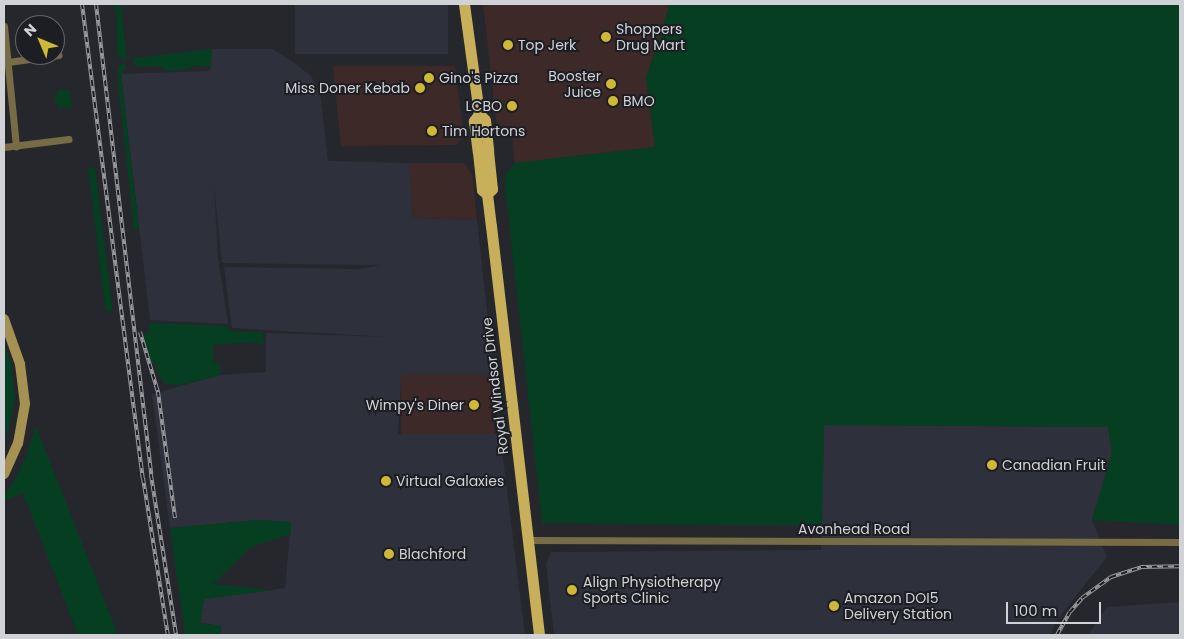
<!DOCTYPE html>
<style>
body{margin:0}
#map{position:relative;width:1184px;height:639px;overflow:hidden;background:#26272d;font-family:Poppins,sans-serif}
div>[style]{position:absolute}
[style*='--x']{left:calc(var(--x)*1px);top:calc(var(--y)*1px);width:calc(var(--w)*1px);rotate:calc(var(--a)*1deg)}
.commercial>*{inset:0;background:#3d2927;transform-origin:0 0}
.built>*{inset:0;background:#2e303b;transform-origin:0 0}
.green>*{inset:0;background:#053e21;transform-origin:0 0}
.street>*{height:7px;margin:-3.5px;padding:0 3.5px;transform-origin:3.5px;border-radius:3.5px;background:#776c45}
.secondary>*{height:10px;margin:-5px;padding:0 5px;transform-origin:5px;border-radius:5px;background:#a59252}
.primary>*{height:11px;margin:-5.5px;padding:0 5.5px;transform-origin:5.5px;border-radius:5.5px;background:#c8b05b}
.rail>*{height:4px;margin-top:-2px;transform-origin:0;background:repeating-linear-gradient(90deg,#1d1e23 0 5.5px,#999a9e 0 11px);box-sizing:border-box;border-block:1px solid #999a9e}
.dots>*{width:14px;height:14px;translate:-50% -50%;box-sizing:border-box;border:2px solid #1d1e23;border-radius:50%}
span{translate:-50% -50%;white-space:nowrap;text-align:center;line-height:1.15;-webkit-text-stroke:4px #1d1e23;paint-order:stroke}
.poi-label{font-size:14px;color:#d1d2d6}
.left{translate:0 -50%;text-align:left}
.right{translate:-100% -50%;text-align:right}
.street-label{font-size:14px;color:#d1d2d6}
.frame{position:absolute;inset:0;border:5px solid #d1d2d6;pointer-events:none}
.north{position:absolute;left:15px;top:15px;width:50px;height:50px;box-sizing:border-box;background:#1d1e23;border:1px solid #65666b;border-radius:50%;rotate:315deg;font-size:14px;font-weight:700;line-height:20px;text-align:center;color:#d1d2d6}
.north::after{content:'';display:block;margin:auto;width:18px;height:22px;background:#d0b836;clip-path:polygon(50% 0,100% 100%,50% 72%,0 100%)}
.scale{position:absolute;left:1006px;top:602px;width:95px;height:22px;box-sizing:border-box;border:2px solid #d1d2d6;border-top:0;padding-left:6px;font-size:15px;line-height:18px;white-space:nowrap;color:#d1d2d6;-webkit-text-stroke:4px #1d1e23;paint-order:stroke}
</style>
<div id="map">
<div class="commercial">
<div style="clip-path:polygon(483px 4px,670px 4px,646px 79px,655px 147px,515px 163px,512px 136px,498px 136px)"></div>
<div style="clip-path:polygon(333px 66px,455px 66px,464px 136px,456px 145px,341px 146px)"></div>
<div style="clip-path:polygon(409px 163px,464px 163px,472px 174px,477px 220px,413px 218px)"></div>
<div style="left:401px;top:375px;width:93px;height:59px"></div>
</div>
<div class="built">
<div style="left:295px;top:4px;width:153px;height:50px"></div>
<div style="clip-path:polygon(212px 49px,272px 49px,292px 61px,311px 76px,320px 92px,328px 161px,409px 163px,413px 218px,477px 220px,494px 375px,401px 375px,398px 434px,500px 434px,525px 635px,220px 635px,221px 626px,200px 623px,204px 599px,285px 588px,291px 522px,259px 520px,170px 528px,152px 394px,220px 375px,266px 372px,266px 333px,390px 337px,232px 328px,224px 267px,360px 269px,381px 265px,222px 263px,214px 186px,218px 258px,228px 324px,150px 320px,121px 74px,210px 71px)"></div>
<div style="clip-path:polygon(824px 425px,1108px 427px,1112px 452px,1092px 520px,1107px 557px,1056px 621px,1050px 635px,554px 635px,546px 564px,551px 552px,821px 550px)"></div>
<div style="clip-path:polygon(1180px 602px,1180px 635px,1088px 635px,1107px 607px)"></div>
</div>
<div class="green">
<div style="clip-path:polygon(112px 4px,121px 4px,127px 61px,117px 55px,116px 9px)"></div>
<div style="clip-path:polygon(670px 4px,1180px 4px,1180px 525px,1092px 520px,1112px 452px,1108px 427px,824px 425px,822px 526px,542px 523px,504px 176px,515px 163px,655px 147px,646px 79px)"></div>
<div style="clip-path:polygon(212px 49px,211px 66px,192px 66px,190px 69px,167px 71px,158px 66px,135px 66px,134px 65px,133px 58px)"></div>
<div style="clip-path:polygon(125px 63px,127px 67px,121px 74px,139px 229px,134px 230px,118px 82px,118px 66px)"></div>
<div style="clip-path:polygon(61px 89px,70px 91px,72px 109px,64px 107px,61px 109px,54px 100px,57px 92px)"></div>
<div style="left:95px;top:167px;width:145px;height:7px;rotate:83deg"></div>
<div style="clip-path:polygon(150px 323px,227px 326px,230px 331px,263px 332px,264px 346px,256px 342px,213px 345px,213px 361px,220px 365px,220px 375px,180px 385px,165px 384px,158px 373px,156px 363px,152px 363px,142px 343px,142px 335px,148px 333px)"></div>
<div style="clip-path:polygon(4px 343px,11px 362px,15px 399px,9px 428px,4px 442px)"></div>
<div style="clip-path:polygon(36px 426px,118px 635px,78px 635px,23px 493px,4px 501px,4px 495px,14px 482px,26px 457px)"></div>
<div style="clip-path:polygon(259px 520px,291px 522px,291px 534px,251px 547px,213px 584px,273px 590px,204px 599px,200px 623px,221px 626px,220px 635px,185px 635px,170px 528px)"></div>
</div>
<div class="street">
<div style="--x:4;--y:26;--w:121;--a:84.3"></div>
<div style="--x:8;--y:62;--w:51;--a:-7.8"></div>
<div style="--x:4;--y:147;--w:65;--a:-7"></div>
<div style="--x:527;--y:540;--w:653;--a:0.18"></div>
</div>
<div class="secondary">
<div style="--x:4;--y:319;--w:48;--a:70.4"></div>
<div style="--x:20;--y:364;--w:40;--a:82.9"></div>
<div style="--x:25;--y:404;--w:40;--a:100"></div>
<div style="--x:18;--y:443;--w:34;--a:114"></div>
</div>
<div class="primary">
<div style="--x:464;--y:4;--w:111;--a:82.2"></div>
<div style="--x:479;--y:114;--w:9;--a:126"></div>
<div style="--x:474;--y:121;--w:31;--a:83"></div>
<div style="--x:478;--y:152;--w:38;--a:84"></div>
<div style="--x:482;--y:190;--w:6;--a:39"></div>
<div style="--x:487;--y:194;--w:32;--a:83"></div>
<div style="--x:491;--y:226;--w:412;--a:83.3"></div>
<div style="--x:479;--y:114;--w:8;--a:45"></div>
<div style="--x:485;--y:120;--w:31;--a:84"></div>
<div style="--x:488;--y:151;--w:38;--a:84"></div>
<div style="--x:492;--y:189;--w:7;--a:135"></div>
</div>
<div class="rail">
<div style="--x:82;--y:4;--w:478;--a:82.7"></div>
<div style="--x:143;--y:478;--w:159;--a:81"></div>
<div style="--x:96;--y:4;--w:474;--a:83.3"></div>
<div style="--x:151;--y:475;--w:162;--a:81.1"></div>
<div style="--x:140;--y:332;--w:63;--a:73.3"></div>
<div style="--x:158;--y:392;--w:127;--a:82.3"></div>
<div style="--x:1057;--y:635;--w:26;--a:-61"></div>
<div style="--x:1070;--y:612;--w:18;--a:-49"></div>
<div style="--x:1082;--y:598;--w:36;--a:-36"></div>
<div style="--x:1111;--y:577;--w:32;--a:-18"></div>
<div style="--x:1141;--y:567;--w:39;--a:-1"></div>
</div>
<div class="dots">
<div style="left:606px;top:37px;background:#d0b836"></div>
<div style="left:508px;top:45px;background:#d0b836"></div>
<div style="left:429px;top:78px;background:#d0b836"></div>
<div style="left:611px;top:84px;background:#d0b836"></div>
<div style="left:420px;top:88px;background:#d0b836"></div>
<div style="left:613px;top:101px;background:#d0b836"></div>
<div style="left:512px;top:106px;background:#d0b836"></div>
<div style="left:432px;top:131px;background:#d0b836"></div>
<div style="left:474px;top:405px;background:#d0b836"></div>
<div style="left:992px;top:465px;background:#d0b836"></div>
<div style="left:386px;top:481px;background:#d0b836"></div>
<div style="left:389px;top:554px;background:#d0b836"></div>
<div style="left:572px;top:590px;background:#d0b836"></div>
<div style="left:834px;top:606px;background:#d0b836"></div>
</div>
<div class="poi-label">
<span class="left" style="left:616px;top:37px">Shoppers<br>Drug Mart</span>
<span class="left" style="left:518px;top:45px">Top Jerk</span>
<span class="right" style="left:601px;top:84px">Booster<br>Juice</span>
<span class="left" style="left:439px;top:78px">Gino's Pizza</span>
<span class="right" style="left:410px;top:88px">Miss Doner Kebab</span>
<span class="left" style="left:623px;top:101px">BMO</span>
<span class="right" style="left:502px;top:106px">LCBO</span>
<span class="left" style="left:442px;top:131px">Tim Hortons</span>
<span class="right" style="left:464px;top:405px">Wimpy's Diner</span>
<span class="left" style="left:1002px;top:465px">Canadian Fruit</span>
<span class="left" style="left:396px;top:481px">Virtual Galaxies</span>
<span class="left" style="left:399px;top:554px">Blachford</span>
<span class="left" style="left:583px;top:590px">Align Physiotherapy<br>Sports Clinic</span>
<span class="left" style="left:844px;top:606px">Amazon DOI5<br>Delivery Station</span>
</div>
<div class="street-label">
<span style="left:495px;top:386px;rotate:-97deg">Royal Windsor Drive</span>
<span style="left:854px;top:529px">Avonhead Road</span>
</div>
<div class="frame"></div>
<div class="north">N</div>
<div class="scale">100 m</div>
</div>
